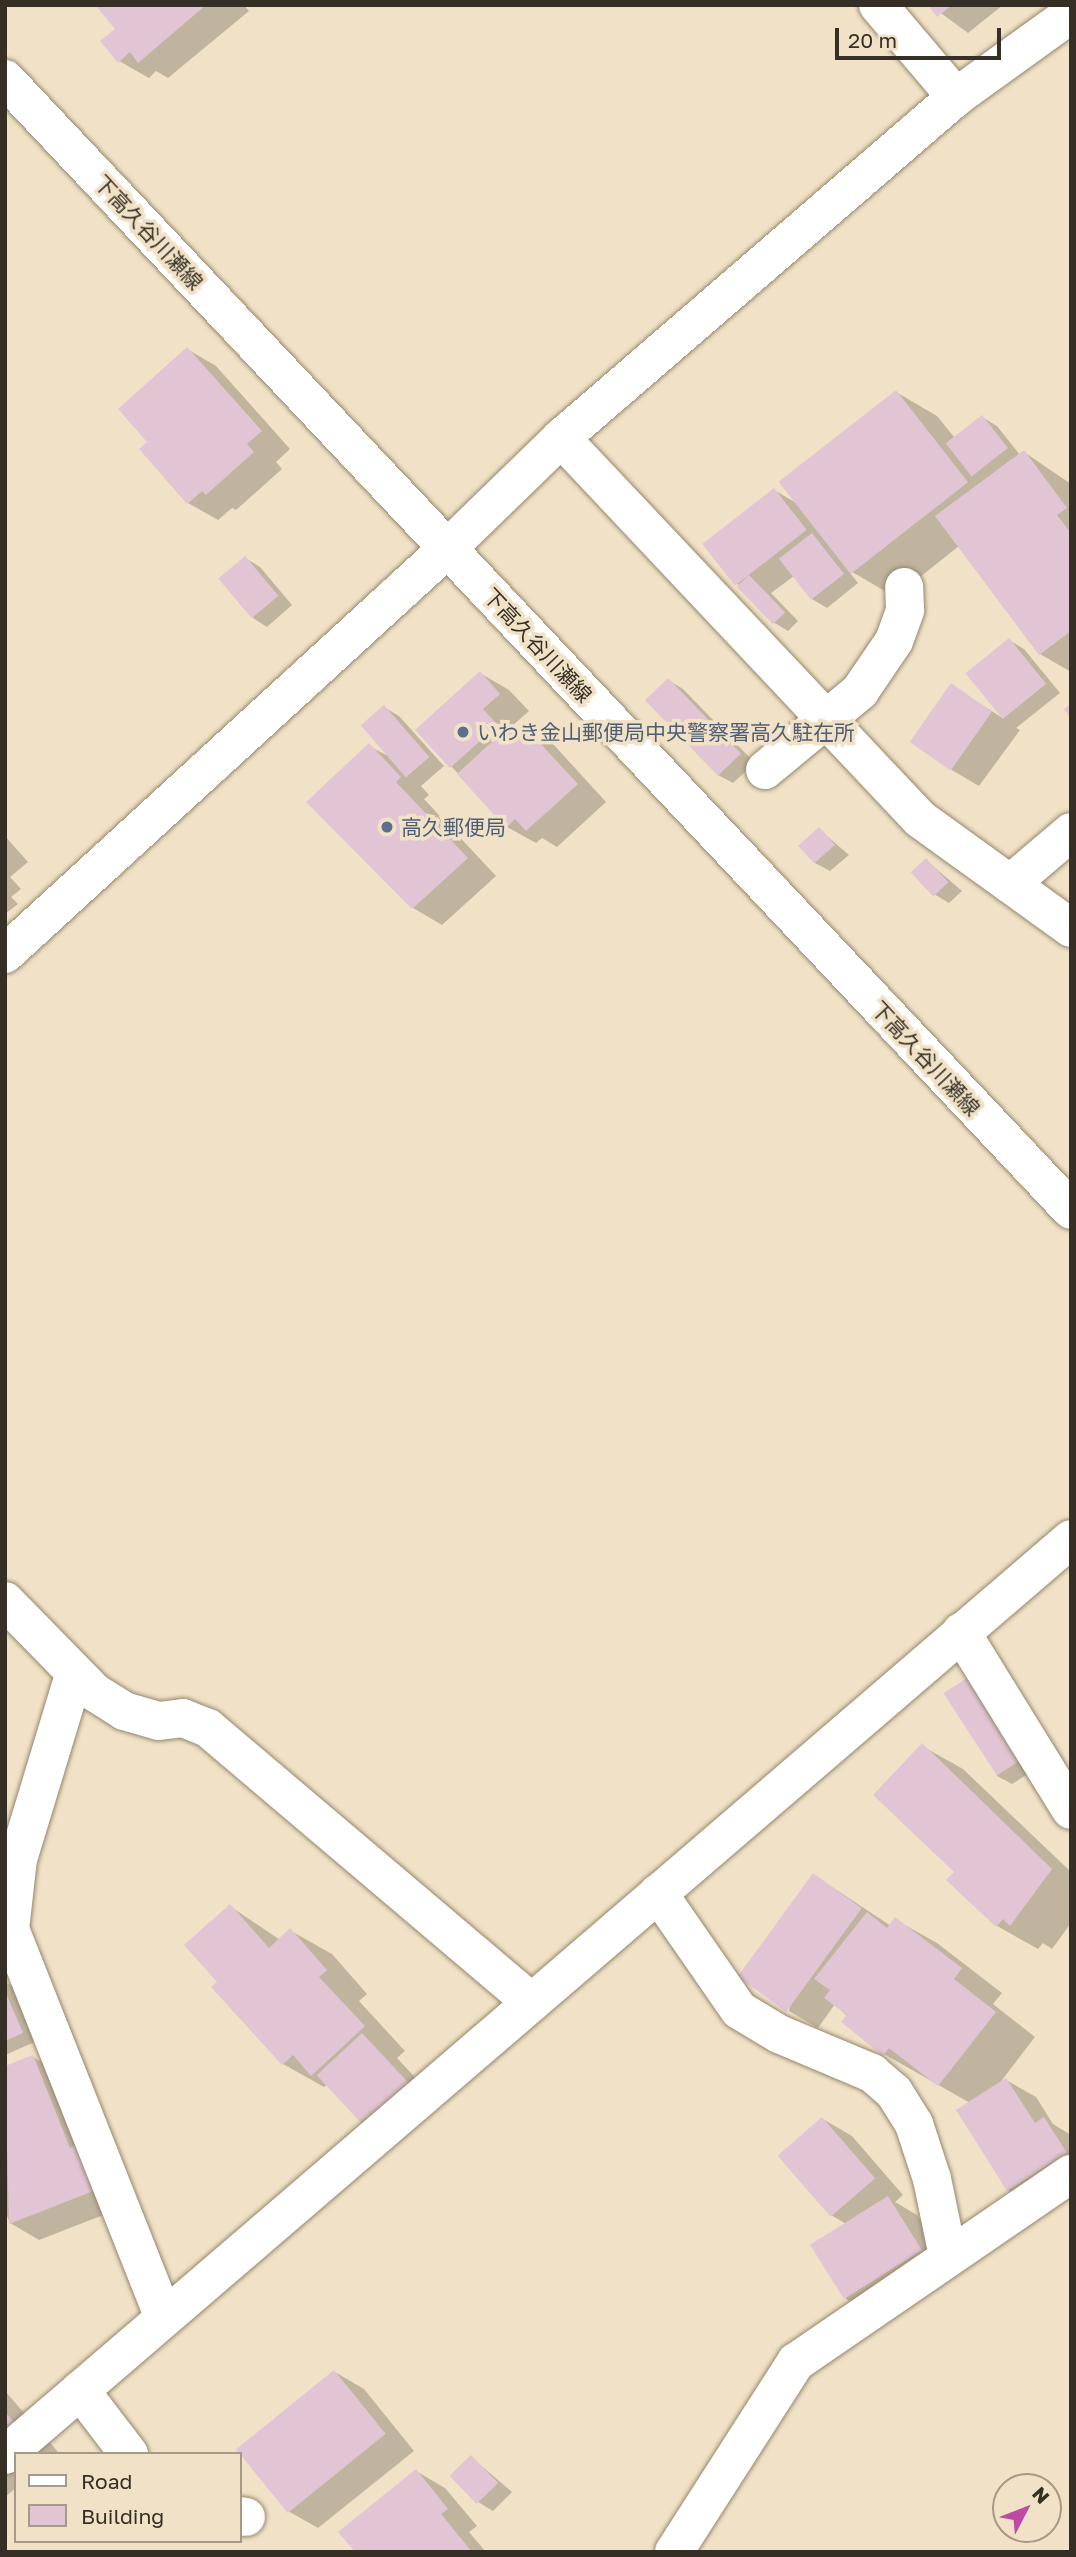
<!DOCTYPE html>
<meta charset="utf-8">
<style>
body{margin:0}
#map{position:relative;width:1076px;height:2557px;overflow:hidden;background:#f1e2c7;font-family:"Golos Text","Noto Sans JP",sans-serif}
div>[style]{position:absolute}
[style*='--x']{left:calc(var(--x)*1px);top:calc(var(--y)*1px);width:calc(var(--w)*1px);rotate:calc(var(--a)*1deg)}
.shadow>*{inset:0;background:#0003}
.building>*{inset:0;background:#e2c5d5;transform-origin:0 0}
.roads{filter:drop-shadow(0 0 2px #94876d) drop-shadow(0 0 2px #94876d)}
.minor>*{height:38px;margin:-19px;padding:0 19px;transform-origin:19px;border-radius:19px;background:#fff}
.secondary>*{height:38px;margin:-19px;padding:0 19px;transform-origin:19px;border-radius:19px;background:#fff}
.dots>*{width:19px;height:19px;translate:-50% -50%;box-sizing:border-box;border:4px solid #f1e2c7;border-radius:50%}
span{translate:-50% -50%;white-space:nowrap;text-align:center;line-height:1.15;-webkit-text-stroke:7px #f1e2c7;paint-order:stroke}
.street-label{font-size:21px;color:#352f25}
.service-label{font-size:21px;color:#4e5e75}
.left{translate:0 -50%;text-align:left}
.frame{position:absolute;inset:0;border:7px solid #352f25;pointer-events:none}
.legend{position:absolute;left:14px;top:2452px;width:228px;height:91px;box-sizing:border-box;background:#f1e2c7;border:2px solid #a69a86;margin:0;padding:9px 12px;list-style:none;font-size:21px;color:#352f25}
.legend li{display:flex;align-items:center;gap:14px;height:35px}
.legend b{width:35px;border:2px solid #a69a86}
.north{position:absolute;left:992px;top:2473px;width:70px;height:70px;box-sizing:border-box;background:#f1e2c7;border:2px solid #a69a86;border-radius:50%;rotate:48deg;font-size:19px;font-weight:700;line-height:28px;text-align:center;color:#352f25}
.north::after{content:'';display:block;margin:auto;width:24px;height:32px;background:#bd4aa4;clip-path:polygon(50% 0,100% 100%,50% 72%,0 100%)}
.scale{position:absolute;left:835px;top:28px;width:166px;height:32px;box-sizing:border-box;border:4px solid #352f25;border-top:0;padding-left:9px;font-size:21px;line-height:24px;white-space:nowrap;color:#352f25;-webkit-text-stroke:5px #f1e2c7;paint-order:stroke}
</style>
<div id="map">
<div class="shadow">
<div style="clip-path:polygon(97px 5px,244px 5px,249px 11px,168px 78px,156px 71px,149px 78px,119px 61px,117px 29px)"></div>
<div style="clip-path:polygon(930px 5px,1003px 5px,968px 33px)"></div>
<div style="clip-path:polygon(187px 349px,216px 366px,290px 449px,276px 462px,282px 469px,236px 510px,232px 508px,218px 520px,188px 503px,141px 449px,149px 442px)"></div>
<div style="clip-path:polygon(896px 392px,937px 416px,955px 438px,982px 417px,997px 426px,1020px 455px,1024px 452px,1071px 484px,1071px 672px,1040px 654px,959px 546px,895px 597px,847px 569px,858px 583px,827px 608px,812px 599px,794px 576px,771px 593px,798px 621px,788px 631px,773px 622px,735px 581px,774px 490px,798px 504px)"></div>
<div style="clip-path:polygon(245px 558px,260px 567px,292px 605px,267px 627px,253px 618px)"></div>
<div style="clip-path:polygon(1009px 640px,1024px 649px,1060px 693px,1016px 728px,1020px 730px,979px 786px,950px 769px,951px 685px,1001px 717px)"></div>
<div style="clip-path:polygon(480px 673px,509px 690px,529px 711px,511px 727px,516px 731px,524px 728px,554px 745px,606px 802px,557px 847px,542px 838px,536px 843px,507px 827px,451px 766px)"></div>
<div style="clip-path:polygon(668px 680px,683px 689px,755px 763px,733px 783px,718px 775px)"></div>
<div style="clip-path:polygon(384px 707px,399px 716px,444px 766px,421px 786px,429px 795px,424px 799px,496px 876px,442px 925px,413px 908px,369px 746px,390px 757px)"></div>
<div style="clip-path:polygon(819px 829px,849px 855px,830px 871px,815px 863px)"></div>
<div style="clip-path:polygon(5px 836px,28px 862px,10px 877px,21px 889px,11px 897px,18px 904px,5px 914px)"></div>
<div style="clip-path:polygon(926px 860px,962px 891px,949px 903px,934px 894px)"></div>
<div style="clip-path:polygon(982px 1688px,1034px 1770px,1012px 1784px,997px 1776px)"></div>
<div style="clip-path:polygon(922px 1746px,963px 1769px,1071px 1872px,1071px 1923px,1052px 1949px,1043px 1943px,1038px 1949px,997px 1926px,948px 1880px,956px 1872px)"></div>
<div style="clip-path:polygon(814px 1875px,891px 1926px,896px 1920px,937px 1943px,1002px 1993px,993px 2004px,1035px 2037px,999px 2084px,1006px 2080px,1036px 2097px,1053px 2124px,1071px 2135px,1071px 2186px,1037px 2207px,1008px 2190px,970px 2103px,884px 2054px,835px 2004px,818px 2028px,789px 2011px)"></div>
<div style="clip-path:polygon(230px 1906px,280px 1940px,291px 1931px,332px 1954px,367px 1994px,359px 2001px,405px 2051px,397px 2058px,438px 2102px,328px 2084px,324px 2087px,283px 2064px,219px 1982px)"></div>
<div style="clip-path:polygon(5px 1982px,14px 1987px,37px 2041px,5px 2055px)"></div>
<div style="clip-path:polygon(33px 2057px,63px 2074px,124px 2207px,39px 2240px,10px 2223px,5px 2211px,5px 2068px)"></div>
<div style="clip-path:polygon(823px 2119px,852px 2136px,903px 2195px,895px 2202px,917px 2215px,951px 2267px,875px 2316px,846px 2299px,846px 2224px,831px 2215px)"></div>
<div style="clip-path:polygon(335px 2372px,364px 2389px,414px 2451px,318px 2528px,288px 2511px)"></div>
<div style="clip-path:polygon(5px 2391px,59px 2453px,16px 2454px,16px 2488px,5px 2497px)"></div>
<div style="clip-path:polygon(471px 2457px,512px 2492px,493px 2511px,478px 2502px)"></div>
<div style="clip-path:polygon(416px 2471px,445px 2488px,477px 2526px,469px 2532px,486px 2552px,357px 2552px)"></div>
</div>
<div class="building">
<div style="clip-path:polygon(95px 5px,206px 5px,138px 63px,130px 52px,118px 63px,100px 41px,115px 29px)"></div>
<div style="clip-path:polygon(928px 5px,952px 5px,937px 17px)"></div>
<div style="clip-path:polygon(187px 347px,262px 431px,247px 444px,254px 452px,206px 495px,202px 491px,187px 504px,139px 449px,147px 442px,118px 409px)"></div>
<div style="left:896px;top:390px;width:117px;height:149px;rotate:52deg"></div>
<div style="left:982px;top:415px;width:42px;height:46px;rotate:52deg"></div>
<div style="clip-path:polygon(1024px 450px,1067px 508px,1057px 515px,1071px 533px,1071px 631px,1039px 655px,935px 516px)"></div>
<div style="left:774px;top:488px;width:53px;height:91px;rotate:52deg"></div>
<div style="left:812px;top:533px;width:52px;height:42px;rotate:52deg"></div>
<div style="left:245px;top:556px;width:52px;height:35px;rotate:50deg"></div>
<div style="left:749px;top:575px;width:52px;height:17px;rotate:46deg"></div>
<div style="left:1009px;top:638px;width:59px;height:56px;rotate:51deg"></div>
<div style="clip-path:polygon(480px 671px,500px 694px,483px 709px,498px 725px,450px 768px,415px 730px)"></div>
<div style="left:668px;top:678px;width:105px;height:32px;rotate:46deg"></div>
<div style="left:951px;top:683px;width:50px;height:72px;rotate:35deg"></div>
<div style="clip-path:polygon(1071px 704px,1071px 718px,1064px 709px)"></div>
<div style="left:384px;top:705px;width:69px;height:31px;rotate:49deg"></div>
<div style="clip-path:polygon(509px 726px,516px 733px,524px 726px,578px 784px,526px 831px,515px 819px,506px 828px,457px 774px)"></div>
<div style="clip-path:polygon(369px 743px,401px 777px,396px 782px,468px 858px,412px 909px,306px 802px)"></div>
<div style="left:819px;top:827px;width:24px;height:28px;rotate:48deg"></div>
<div style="left:926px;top:858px;width:33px;height:21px;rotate:47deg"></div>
<div style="left:967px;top:1678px;width:98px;height:28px;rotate:57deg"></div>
<div style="clip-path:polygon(922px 1743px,1052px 1869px,1010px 1926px,1003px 1919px,996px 1927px,946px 1880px,954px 1872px,873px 1795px)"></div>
<div style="left:813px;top:1873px;width:60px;height:128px;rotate:36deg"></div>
<div style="clip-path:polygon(230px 1904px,269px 1948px,290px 1928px,327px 1970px,319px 1977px,365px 2026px,311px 2076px,293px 2055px,282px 2065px,211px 1987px,217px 1982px,184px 1945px)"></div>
<div style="clip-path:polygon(867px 1912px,887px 1928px,895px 1917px,962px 1968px,954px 1979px,996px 2012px,938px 2086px,889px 2048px,883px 2056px,841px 2022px,847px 2015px,824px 1998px,830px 1990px,814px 1979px)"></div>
<div style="clip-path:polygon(5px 1991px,23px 2033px,5px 2041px)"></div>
<div style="left:362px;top:2033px;width:70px;height:62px;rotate:47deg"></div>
<div style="clip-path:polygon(33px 2055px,70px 2148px,78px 2144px,96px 2190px,9px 2224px,5px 2066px)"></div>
<div style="clip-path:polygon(1006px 2078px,1035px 2123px,1044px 2117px,1067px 2153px,1007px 2191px,956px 2110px)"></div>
<div style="left:822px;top:2117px;width:81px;height:59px;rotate:49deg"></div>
<div style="left:888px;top:2196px;width:64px;height:92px;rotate:58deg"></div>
<div style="left:334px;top:2370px;width:82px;height:126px;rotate:51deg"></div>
<div style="clip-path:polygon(5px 2412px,19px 2428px,5px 2440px)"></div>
<div style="left:471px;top:2455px;width:39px;height:30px;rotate:46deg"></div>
<div style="clip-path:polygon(416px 2469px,448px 2509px,441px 2514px,472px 2552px,355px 2552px,338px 2532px)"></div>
</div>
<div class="roads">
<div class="minor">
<div style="--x:878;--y:5;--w:121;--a:49.7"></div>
<div style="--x:561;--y:438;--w:523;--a:46.7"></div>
<div style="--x:920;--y:819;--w:186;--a:35.8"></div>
<div style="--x:765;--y:770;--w:124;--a:-39.7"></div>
<div style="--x:860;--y:691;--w:60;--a:-55.8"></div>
<div style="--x:894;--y:641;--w:33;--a:-70"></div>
<div style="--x:905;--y:610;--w:23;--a:-92"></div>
<div style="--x:1010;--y:884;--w:80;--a:-40.4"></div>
<div style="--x:5;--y:954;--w:601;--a:-42.5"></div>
<div style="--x:448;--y:548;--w:158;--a:-44.2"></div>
<div style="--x:561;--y:438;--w:522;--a:-40.8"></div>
<div style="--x:956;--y:97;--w:142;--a:-35.8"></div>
<div style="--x:5;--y:1601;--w:127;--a:45.6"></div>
<div style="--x:94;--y:1692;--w:36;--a:32"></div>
<div style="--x:124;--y:1711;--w:36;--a:16"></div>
<div style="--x:159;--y:1721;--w:24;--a:-7"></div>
<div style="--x:183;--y:1718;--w:27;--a:22"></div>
<div style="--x:208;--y:1728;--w:424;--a:40.3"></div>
<div style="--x:961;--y:1632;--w:209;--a:58.3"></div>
<div style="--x:74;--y:1675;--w:192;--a:106.9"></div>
<div style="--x:18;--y:1859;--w:70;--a:96.5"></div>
<div style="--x:10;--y:1929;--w:417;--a:68.4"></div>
<div style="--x:658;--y:1893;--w:142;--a:55.3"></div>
<div style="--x:739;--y:2010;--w:47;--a:31"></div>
<div style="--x:779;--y:2034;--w:101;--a:22.8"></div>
<div style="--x:872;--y:2073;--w:29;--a:41"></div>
<div style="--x:894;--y:2092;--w:38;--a:58"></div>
<div style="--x:914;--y:2124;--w:58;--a:71.9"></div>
<div style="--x:932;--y:2179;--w:79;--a:78.3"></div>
<div style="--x:80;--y:2390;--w:81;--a:52.6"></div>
<div style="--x:5;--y:2455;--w:1405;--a:-40.67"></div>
<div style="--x:240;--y:2516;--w:6;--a:9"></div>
<div style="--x:674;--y:2552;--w:226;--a:-57.3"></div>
<div style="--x:796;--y:2362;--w:333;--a:-34.4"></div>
</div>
<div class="secondary">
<div style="--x:5;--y:79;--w:1554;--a:46.69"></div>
</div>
</div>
<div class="dots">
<div style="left:463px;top:732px;background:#5c6f8a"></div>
<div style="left:387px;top:827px;background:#5c6f8a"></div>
</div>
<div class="street-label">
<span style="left:149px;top:232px;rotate:47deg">下高久谷川瀬線</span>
<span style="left:538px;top:645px;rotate:47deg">下高久谷川瀬線</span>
<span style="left:926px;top:1058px;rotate:47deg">下高久谷川瀬線</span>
</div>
<div class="service-label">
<span class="left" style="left:477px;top:732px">いわき金山郵便局中央警察署高久駐在所</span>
<span class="left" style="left:401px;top:827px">高久郵便局</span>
</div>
<div class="frame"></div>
<ul class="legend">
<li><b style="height:9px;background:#fff"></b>Road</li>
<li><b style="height:19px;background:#e2c5d5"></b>Building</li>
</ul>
<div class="north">N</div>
<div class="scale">20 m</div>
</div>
